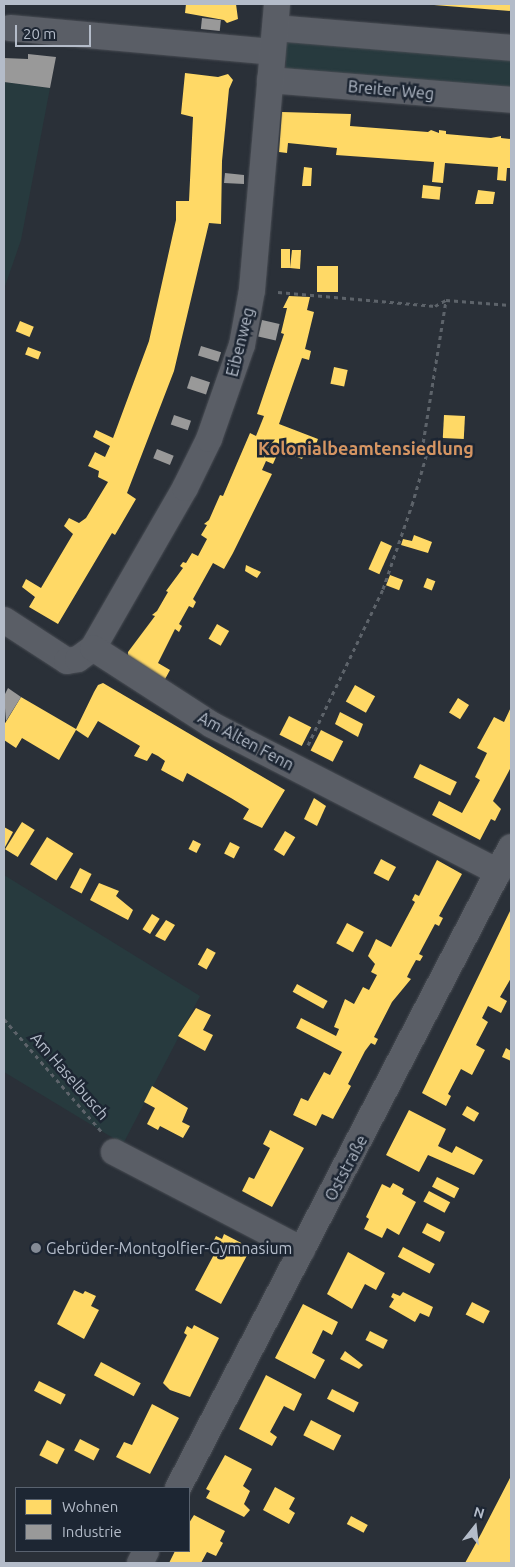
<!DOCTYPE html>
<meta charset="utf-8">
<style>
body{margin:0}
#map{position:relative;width:515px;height:1567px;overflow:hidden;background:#2a3038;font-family:Ubuntu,sans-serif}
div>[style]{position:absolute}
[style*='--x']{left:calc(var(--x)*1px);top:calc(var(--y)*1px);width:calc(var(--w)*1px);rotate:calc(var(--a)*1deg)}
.green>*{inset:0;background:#273a3e}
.homes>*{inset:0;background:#ffd966;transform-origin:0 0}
.industry>*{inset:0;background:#999;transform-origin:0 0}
.path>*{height:3px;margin-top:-1.5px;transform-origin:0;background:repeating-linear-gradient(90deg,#5d636a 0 4px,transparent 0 8px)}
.roads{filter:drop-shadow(0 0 1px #484c53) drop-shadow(0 0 1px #484c53)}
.minor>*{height:26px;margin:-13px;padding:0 13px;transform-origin:13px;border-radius:13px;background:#5a5e66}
.dots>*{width:14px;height:14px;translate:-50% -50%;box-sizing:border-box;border:2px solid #1d2633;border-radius:50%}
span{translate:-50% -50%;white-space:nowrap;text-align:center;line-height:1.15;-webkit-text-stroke:5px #1d2633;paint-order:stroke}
.street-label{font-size:16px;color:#b4bcc9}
.poi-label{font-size:16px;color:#b4bcc9}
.left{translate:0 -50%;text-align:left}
.neighbourhood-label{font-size:18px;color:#d59563;font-weight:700}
.frame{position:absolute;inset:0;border:5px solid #b4bcc9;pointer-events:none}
.legend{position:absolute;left:15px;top:1487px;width:175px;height:65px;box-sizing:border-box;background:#1d2633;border:1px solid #59626f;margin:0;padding:6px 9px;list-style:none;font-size:15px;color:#b4bcc9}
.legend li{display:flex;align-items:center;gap:10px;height:25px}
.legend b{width:25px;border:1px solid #59626f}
.north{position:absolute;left:450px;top:1502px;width:50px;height:50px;-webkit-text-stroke:4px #1d2633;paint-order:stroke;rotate:16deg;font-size:14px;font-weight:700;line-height:20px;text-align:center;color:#b4bcc9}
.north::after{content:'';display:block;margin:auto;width:18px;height:22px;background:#b4bcc9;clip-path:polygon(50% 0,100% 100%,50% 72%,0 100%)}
.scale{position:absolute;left:15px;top:25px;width:76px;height:22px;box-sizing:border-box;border:2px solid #b4bcc9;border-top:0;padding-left:6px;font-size:15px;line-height:18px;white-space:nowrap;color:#b4bcc9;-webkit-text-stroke:4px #1d2633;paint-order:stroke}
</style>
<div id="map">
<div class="green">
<div style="clip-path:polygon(289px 38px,511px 54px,511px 90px,286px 70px,286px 43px)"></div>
<div style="clip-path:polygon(4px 82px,50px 88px,21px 240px,4px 289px)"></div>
<div style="clip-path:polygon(4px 875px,200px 996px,123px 1144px,4px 1072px)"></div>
</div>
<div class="homes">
<div style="clip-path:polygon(186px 4px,236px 4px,238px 19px,227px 23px,224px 20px,185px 13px)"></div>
<div style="clip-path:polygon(434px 4px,511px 4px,511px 11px,434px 5px)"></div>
<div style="clip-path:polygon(185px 73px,218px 77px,228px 74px,233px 80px,229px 89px,222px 161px,221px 224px,209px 223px,174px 371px,127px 493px,136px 499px,115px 535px,112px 533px,58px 624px,29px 607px,35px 597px,22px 587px,26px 579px,41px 588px,73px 534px,64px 526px,69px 518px,79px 523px,86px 518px,108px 482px,98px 477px,99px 471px,88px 466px,95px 452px,105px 457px,110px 446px,93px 437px,96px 430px,113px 438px,149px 341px,176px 220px,176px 201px,189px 201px,193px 117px,181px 114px)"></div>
<div style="clip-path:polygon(282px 112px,351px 114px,350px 126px,428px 132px,431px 130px,439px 133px,439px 130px,446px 131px,446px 134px,491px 138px,501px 136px,501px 138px,511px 139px,511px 168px,507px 168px,506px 181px,497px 180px,498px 167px,445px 163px,443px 183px,432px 182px,434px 162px,336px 155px,337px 148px,288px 143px,287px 153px,279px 152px)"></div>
<div style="clip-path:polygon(304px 167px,312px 168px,311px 186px,302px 186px)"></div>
<div style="left:423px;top:185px;width:18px;height:13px;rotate:6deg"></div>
<div style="clip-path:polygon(478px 190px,495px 192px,493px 204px,475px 204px)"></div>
<div style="left:281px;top:249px;width:9px;height:19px"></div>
<div style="clip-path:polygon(292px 250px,301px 250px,300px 269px,290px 268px)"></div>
<div style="left:317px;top:266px;width:21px;height:26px"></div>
<div style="clip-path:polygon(289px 296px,310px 297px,307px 310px,314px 312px,305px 349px,311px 351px,309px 360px,302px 358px,279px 424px,318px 439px,315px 447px,309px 445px,302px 459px,272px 447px,270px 452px,277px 455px,273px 464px,266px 461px,262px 470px,272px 474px,233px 553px,224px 569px,213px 563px,193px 599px,196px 602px,193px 608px,189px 606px,179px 624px,182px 626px,179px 632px,175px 629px,158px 663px,170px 670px,164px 681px,128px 658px,128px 652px,155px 616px,152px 615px,157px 611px,168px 592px,166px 591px,183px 568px,180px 566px,183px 562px,186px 563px,192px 553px,198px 556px,207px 539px,201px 535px,207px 525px,204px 524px,209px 520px,220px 495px,223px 496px,250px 433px,256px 436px,264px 416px,257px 414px,284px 334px,281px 333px,287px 308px,283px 308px)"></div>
<div style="left:20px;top:321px;width:15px;height:11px;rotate:23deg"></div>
<div style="left:28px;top:347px;width:14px;height:8px;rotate:21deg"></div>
<div style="left:334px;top:367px;width:14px;height:17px;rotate:12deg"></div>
<div style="left:444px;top:415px;width:21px;height:23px;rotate:3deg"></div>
<div style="clip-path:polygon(414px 535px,432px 542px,428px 553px,401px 545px,403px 539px,412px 541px)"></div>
<div style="left:381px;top:541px;width:12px;height:31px;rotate:24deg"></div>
<div style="clip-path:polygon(246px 565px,261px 572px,257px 578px,245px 571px)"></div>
<div style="left:390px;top:575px;width:14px;height:11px;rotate:21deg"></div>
<div style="left:427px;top:578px;width:9px;height:10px;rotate:21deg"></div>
<div style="left:217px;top:624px;width:14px;height:17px;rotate:30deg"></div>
<div style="clip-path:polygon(103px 683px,285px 790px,262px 828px,243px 819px,249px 809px,231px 798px,187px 773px,183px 782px,161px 770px,165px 761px,158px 756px,152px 753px,147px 761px,134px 756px,140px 746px,98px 721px,88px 738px,76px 730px,59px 760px,22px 738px,16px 748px,4px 740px,4px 725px,21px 697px,76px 729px,94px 692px,98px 685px)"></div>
<div style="left:355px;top:685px;width:23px;height:19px;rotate:29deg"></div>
<div style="left:458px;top:698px;width:13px;height:17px;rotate:32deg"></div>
<div style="clip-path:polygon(511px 707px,511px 767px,493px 801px,501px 809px,495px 821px,491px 819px,480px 840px,432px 815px,439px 801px,462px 813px,480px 780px,475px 777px,487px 753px,477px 748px,494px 717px,504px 722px)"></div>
<div style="clip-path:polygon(340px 712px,363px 724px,358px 737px,335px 724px)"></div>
<div style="left:289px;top:716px;width:25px;height:21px;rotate:27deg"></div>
<div style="left:321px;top:730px;width:25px;height:23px;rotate:27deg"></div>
<div style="left:420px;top:764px;width:41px;height:15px;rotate:26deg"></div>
<div style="clip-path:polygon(314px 798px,326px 806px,317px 826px,304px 819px)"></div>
<div style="left:22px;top:822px;width:15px;height:32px;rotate:32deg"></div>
<div style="clip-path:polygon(4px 827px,13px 832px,4px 849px)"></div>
<div style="left:285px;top:831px;width:12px;height:22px;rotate:31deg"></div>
<div style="left:47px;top:837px;width:31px;height:32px;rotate:32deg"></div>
<div style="left:193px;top:840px;width:9px;height:10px;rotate:27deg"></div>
<div style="left:230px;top:842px;width:11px;height:13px;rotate:27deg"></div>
<div style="left:381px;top:859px;width:17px;height:16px;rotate:28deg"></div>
<div style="clip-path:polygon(437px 860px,462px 874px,439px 916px,443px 918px,439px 926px,435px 924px,419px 954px,423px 956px,420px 961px,416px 960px,411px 969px,407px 977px,411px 979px,392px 1002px,374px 1037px,378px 1039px,375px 1045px,371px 1043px,365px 1051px,348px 1084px,351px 1086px,333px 1119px,322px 1114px,316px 1126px,293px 1115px,301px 1098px,308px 1101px,324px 1072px,330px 1075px,342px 1052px,296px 1028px,301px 1018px,336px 1036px,339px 1029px,334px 1027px,345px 999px,354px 1004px,363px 987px,369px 990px,377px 975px,371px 972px,375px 964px,368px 956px,376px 939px,391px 947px,415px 902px,412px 900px,415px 894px,419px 896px)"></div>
<div style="left:80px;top:868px;width:13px;height:22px;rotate:27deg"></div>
<div style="clip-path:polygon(99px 883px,119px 891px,116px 896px,133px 910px,128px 920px,90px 900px)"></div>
<div style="clip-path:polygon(511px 909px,511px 978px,500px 997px,507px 1001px,501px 1013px,488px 1006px,482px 1018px,488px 1022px,476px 1045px,485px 1050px,472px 1075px,461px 1069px,448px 1094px,451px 1096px,446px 1106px,422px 1093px)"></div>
<div style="left:152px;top:914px;width:9px;height:18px;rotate:32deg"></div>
<div style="clip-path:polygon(166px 920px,175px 925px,165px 941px,155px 936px)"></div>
<div style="left:347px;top:923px;width:19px;height:23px;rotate:28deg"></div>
<div style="left:207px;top:948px;width:10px;height:19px;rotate:29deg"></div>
<div style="left:297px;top:984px;width:35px;height:9px;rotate:29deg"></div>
<div style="clip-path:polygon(196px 1008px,211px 1015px,203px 1030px,213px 1035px,205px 1051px,178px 1036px)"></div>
<div style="clip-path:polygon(506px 1048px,511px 1051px,511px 1061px,502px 1057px)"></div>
<div style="clip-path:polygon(152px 1086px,188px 1108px,182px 1122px,190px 1126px,183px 1138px,160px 1126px,158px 1130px,147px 1124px,155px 1108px,144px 1102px)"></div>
<div style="left:467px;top:1106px;width:14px;height:10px;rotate:30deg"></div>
<div style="clip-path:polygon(409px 1110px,446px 1129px,438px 1146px,452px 1153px,456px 1146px,483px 1160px,474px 1175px,428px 1155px,419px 1172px,386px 1155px)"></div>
<div style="clip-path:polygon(270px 1130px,304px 1148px,272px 1207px,242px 1191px,249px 1177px,254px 1179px,270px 1148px,263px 1144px)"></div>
<div style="left:437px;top:1177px;width:25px;height:11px;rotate:27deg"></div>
<div style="clip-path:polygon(393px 1183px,404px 1189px,402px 1194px,416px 1202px,399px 1235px,387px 1228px,382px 1238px,364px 1229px,369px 1219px,366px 1217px,382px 1184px,390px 1188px)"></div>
<div style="left:429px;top:1191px;width:24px;height:12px;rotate:28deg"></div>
<div style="left:427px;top:1223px;width:20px;height:11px;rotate:27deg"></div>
<div style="clip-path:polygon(224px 1234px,251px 1248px,221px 1304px,195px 1290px,218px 1247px,212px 1244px,216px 1236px,222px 1239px)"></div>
<div style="left:403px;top:1247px;width:36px;height:11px;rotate:28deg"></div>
<div style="clip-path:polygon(348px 1252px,385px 1273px,376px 1290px,365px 1284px,352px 1309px,327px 1294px)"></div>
<div style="clip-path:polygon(74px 1290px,83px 1294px,85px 1291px,96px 1296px,91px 1306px,99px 1310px,84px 1339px,57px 1324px)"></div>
<div style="clip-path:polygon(403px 1292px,433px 1307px,429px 1317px,420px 1313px,415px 1322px,389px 1307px,394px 1299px,391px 1297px,393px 1293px,400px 1296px)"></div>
<div style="left:472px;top:1302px;width:20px;height:14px;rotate:27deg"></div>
<div style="clip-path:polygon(303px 1304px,338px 1322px,332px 1335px,323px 1330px,312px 1353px,325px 1360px,315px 1379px,275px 1358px)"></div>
<div style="clip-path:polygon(194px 1325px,219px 1338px,190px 1397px,170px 1390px,163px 1383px,187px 1335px,184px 1333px,187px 1326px,192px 1329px)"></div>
<div style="left:370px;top:1331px;width:20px;height:10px;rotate:27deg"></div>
<div style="clip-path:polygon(345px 1351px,363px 1365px,359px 1369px,340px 1359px)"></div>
<div style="left:101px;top:1362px;width:45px;height:15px;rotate:28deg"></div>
<div style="clip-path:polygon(266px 1375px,302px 1394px,294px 1411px,284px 1406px,270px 1432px,277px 1437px,272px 1446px,239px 1429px)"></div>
<div style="left:39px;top:1381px;width:30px;height:11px;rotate:27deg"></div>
<div style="left:332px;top:1389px;width:30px;height:11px;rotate:27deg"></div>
<div style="clip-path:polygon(152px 1404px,179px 1418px,150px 1474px,116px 1457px,124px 1442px,132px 1445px)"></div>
<div style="left:311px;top:1420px;width:34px;height:17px;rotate:27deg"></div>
<div style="left:80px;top:1439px;width:22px;height:13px;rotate:27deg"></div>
<div style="left:47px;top:1440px;width:20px;height:17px;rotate:27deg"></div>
<div style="clip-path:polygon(225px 1455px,252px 1469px,243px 1486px,250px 1491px,244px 1504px,250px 1510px,244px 1517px,206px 1498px,210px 1491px,206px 1489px)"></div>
<div style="clip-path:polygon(511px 1476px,511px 1563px,465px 1563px,481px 1534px)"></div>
<div style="clip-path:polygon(275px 1487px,295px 1498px,289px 1509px,295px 1513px,289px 1524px,263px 1510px)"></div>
<div style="clip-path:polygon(194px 1515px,225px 1531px,220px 1541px,223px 1543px,216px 1556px,207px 1552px,201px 1563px,169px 1563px,175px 1551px,189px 1551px,189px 1523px)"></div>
<div style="left:351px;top:1516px;width:19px;height:9px;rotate:28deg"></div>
</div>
<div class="industry">
<div style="left:202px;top:18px;width:19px;height:11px;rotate:6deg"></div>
<div style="clip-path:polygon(28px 54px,56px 57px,50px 88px,4px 82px,4px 58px,28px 59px)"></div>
<div style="clip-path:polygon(225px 173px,244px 175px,244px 184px,224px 183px)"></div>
<div style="left:262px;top:320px;width:18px;height:17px;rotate:13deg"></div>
<div style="left:201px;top:346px;width:21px;height:10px;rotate:17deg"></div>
<div style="left:191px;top:376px;width:20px;height:13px;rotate:18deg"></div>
<div style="left:174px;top:415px;width:18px;height:10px;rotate:19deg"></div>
<div style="left:157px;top:449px;width:18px;height:10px;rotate:22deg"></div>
<div style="clip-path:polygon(8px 688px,21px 697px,6px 721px,4px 696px)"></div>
</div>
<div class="path">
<div style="--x:278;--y:292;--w:158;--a:5.1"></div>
<div style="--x:435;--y:306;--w:13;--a:-29"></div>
<div style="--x:446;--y:300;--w:65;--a:4.4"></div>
<div style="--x:308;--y:745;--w:173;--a:-64.3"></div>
<div style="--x:383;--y:589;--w:89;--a:-71"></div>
<div style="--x:412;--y:505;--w:54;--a:-73.9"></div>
<div style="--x:427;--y:453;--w:6;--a:-149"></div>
<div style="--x:422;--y:450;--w:152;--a:-80.9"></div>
<div style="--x:4;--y:1019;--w:150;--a:49.1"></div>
</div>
<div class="roads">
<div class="minor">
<div style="--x:10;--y:28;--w:263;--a:5.2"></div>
<div style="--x:275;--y:28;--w:237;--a:4.8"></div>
<div style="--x:270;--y:80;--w:242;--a:4.7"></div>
<div style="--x:4;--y:620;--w:75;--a:33.1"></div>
<div style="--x:67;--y:661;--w:11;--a:-10"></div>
<div style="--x:78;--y:659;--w:19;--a:-36"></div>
<div style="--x:93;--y:648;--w:185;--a:-60.1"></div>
<div style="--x:185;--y:488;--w:55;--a:-63.9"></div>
<div style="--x:209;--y:439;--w:100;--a:-70.7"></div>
<div style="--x:242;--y:345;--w:56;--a:-79.7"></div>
<div style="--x:252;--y:290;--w:287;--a:-85"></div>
<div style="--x:93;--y:648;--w:142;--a:32.9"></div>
<div style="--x:212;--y:725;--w:322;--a:27.2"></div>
<div style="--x:114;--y:1152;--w:212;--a:27.5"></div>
<div style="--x:178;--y:1488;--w:722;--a:-62.55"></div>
<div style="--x:140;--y:1563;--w:13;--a:-63"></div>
</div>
</div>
<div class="dots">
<div style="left:36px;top:1248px;background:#848b96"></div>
</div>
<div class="street-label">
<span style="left:391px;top:90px;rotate:5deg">Breiter Weg</span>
<span style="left:240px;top:342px;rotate:-76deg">Eibenweg</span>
<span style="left:246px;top:741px;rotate:28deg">Am Alten Fenn</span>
<span style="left:70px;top:1076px;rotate:49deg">Am Haselbusch</span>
<span style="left:346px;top:1168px;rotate:-62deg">Oststraße</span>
</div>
<div class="poi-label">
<span class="left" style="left:46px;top:1248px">Gebrüder-Montgolfier-Gymnasium</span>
</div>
<div class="neighbourhood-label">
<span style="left:366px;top:448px">Kolonialbeamtensiedlung</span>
</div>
<div class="frame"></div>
<ul class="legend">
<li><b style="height:14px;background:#ffd966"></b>Wohnen</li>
<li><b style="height:14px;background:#999"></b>Industrie</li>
</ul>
<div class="north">N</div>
<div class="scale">20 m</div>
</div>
